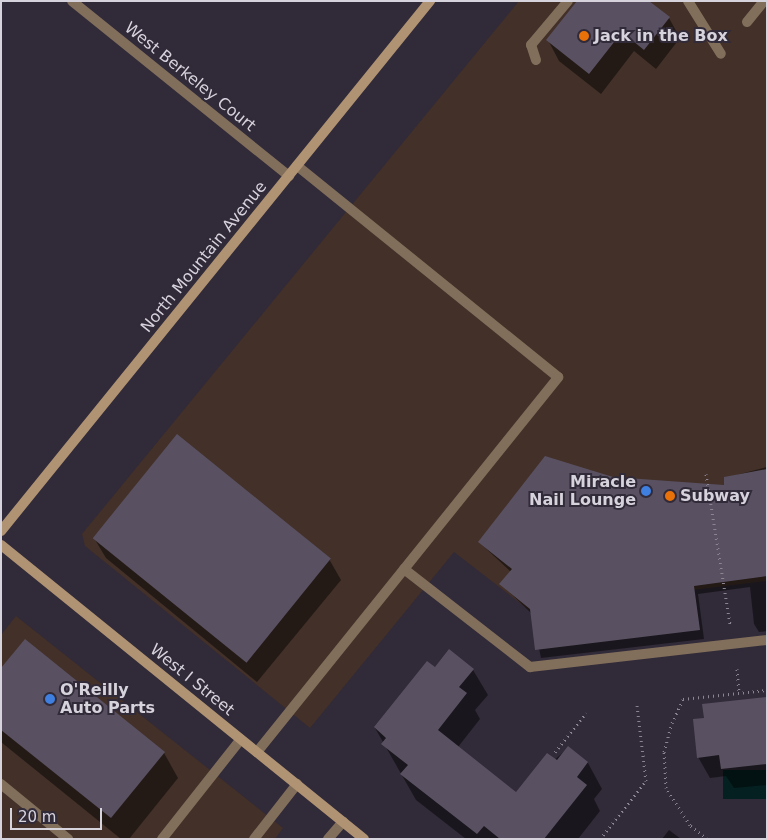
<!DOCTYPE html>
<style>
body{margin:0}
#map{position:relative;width:768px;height:840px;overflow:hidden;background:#312a38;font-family:"DejaVu Sans",sans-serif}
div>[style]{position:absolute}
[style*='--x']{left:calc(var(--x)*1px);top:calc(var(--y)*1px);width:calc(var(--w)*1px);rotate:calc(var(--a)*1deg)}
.commercial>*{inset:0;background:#423029}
.water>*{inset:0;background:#042021;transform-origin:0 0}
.shadow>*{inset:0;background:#0007}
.building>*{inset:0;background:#595162;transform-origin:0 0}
.path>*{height:3px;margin-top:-1.5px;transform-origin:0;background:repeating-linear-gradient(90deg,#8b8591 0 1px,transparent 0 5px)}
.lane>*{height:10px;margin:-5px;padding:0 5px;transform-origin:5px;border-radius:5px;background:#816f5b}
.street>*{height:10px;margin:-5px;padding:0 5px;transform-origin:5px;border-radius:5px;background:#816f5b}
.secondary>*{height:10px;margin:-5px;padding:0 5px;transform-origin:5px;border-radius:5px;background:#b09373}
.dots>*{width:14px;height:14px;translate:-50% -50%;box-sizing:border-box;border:2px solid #312a38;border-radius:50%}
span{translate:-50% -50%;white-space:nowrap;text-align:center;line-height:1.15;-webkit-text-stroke:4px #312a38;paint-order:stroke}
.poi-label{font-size:16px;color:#d7d3dd;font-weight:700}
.left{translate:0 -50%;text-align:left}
.right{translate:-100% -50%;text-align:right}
.street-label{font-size:16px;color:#d7d3dd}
.frame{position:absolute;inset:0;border:2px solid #d7d3dd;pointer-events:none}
.scale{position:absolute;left:10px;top:808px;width:92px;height:22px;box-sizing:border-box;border:2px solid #d7d3dd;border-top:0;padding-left:6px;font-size:15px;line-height:18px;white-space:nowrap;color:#d7d3dd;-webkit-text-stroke:4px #312a38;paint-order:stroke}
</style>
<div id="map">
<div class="commercial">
<div style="clip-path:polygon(519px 1px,767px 1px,767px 581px,529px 610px,454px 552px,310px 728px,85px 546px,82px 534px)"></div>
<div style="clip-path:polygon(16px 616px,283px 828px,275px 839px,1px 839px,1px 635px)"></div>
</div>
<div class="water">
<div style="left:767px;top:770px;width:29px;height:44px;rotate:90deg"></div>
</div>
<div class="shadow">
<div style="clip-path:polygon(669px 18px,680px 38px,656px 69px,634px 51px,601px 94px,559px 61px,548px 40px)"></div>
<div style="clip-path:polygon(767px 467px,767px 631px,759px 632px,754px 624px,750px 587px,698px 594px,704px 639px,541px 658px,532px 614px,501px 584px,511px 572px,479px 542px,613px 478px,726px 486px,725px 478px)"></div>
<div style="clip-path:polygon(94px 538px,329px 559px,341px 580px,257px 682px,106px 558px)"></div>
<div style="clip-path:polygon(435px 669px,473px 670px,488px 695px,475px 710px,480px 719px,458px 747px,516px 794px,568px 748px,588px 763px,602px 789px,594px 799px,600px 811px,578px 839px,466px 839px,416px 800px,375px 728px)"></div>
<div style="clip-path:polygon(1px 670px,164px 753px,178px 778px,129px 839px,121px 839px,1px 742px)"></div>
<div style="clip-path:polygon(767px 698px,767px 785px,734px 788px,726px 776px,710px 778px,698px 757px,705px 719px)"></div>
<div style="clip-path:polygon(669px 830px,681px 839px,662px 839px)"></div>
</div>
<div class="building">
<div style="clip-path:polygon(577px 1px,649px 1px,670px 17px,644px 50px,622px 32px,589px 74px,546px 40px)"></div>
<div style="left:177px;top:434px;width:198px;height:134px;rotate:39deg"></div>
<div style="clip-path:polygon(545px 456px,613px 477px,724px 485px,724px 477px,767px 469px,767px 576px,694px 586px,700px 630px,535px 650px,530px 609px,499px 584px,512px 569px,478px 542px)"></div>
<div style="clip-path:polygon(25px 639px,165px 752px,111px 818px,1px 730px,1px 668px)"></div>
<div style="clip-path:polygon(449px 649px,474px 669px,459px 687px,467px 693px,438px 730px,516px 792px,547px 753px,557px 760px,568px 746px,588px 762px,577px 777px,587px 785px,544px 839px,500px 839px,484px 826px,477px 834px,400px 774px,408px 765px,381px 744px,386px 738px,374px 727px,427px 661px,435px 667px)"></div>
<div style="clip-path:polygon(767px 697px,767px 764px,721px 769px,719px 755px,697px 758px,693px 719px,704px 718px,702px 704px)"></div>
</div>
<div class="path">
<div style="--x:706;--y:474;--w:152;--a:80.9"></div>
<div style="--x:737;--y:669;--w:24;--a:85"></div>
<div style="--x:555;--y:752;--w:50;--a:-51.5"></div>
<div style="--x:600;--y:839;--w:74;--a:-51.6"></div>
<div style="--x:646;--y:781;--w:76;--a:-96.8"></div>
<div style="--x:707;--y:839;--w:22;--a:-141"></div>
<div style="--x:690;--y:825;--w:44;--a:-123"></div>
<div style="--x:666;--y:788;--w:36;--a:-93"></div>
<div style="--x:664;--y:752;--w:30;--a:-75"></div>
<div style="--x:672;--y:723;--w:26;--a:-65"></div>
<div style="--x:683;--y:699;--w:84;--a:-6.1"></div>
</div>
<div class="lane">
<div style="--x:688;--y:1;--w:62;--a:58.1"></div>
<div style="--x:747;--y:22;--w:27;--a:-51"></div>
<div style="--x:536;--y:60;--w:16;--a:-108"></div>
<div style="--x:531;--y:45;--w:57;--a:-49.9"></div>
<div style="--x:404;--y:569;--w:160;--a:37.9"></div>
<div style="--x:530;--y:667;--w:239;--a:-6.5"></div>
<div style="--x:257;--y:752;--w:481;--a:-51.2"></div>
<div style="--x:558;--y:377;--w:336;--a:-141"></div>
<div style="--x:1;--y:784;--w:87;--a:39.4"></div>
<div style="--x:162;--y:839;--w:127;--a:-51.7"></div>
<div style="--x:254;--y:839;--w:70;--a:-52"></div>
<div style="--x:328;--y:839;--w:23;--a:-49"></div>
</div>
<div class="street">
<div style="--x:72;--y:1;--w:279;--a:38.9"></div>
</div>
<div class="secondary">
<div style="--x:1;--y:531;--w:682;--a:-51.01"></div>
<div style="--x:1;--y:545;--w:467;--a:39"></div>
</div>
<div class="dots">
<div style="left:584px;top:36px;background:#e8710a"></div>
<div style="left:646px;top:491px;background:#3f7fe0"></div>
<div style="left:670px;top:496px;background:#e8710a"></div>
<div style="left:50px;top:699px;background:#3f7fe0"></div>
</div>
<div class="poi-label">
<span class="left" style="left:594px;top:36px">Jack in the Box</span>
<span class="right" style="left:636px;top:491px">Miracle<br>Nail Lounge</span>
<span class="left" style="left:680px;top:496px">Subway</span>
<span class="left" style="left:60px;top:699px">O'Reilly<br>Auto Parts</span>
</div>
<div class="street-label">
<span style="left:190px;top:77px;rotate:39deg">West Berkeley Court</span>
<span style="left:204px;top:257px;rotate:-51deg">North Mountain Avenue</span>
<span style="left:192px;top:680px;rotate:39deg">West I Street</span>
</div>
<div class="frame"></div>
<div class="scale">20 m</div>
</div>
